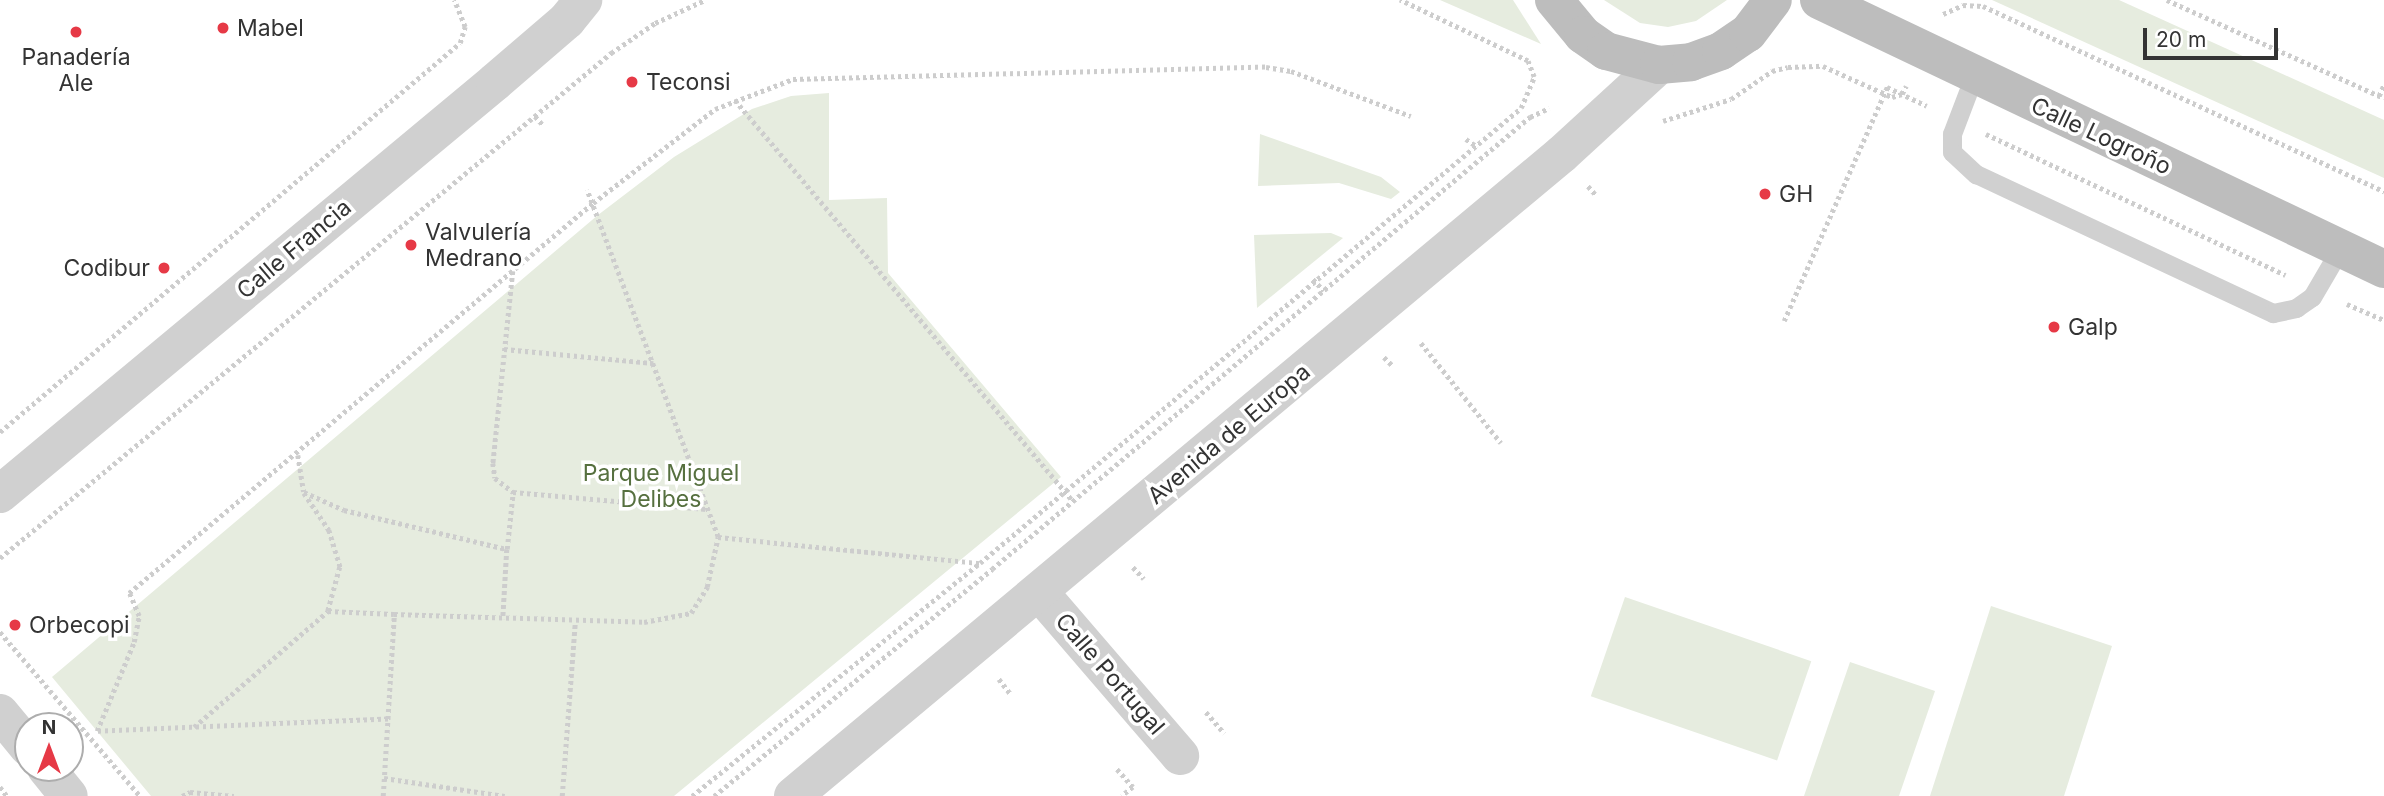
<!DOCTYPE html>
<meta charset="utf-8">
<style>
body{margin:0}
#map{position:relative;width:2384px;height:796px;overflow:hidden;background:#fff;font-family:Inter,sans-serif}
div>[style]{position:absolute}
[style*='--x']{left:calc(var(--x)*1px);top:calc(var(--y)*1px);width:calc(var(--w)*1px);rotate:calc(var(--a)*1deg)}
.green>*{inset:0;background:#e6ecdf;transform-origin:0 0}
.path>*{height:4.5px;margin-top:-2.25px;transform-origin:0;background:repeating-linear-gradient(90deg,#cdcdcd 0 3.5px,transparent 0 7px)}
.lane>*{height:19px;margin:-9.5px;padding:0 9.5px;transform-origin:9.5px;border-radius:9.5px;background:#d0d0d0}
.street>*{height:38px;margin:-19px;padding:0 19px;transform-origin:19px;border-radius:19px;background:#d0d0d0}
.secondary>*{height:38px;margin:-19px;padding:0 19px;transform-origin:19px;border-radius:19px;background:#bdbdbd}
.dots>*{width:19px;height:19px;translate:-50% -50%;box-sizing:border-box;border:4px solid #fff;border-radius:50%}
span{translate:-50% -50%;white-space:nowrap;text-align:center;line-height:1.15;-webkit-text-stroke:7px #fff;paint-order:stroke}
.poi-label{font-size:23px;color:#333}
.left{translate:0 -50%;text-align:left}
.right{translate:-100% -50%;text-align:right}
.street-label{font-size:23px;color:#333}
.park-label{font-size:23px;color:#56703f}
.north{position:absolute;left:14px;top:712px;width:70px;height:70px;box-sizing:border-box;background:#fff;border:2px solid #adadad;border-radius:50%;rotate:0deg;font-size:19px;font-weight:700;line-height:28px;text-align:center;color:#333}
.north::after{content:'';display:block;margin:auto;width:24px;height:32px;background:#e63946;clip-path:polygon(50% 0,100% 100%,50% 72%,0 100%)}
.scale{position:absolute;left:2143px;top:28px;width:135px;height:32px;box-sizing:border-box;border:4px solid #333;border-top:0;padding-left:9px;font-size:21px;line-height:24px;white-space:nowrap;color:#333;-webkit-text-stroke:5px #fff;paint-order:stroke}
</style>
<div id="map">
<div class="green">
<div style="clip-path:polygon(1440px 0,1513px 0,1541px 44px)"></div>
<div style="clip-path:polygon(1604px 0,1727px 0,1696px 21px,1668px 27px,1640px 23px)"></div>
<div style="clip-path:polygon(1992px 0,2119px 0,2384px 120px,2384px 178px)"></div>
<div style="clip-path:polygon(829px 93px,829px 200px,887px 198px,888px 273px,1061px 477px,674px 796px,151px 796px,52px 677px,598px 215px,674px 157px,752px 109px,791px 96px)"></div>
<div style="clip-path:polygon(1260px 134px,1381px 177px,1400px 192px,1391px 199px,1339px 183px,1258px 186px)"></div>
<div style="clip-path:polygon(1331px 233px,1343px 238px,1257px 308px,1254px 235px)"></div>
<div style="left:1625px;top:597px;width:197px;height:105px;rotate:19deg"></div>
<div style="clip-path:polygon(1991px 606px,2112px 646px,2064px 796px,1930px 796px)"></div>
<div style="clip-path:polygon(1850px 662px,1935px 691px,1899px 796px,1804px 796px)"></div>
</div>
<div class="path">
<div style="--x:2167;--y:0;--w:238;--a:24.3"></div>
<div style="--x:1943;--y:14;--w:22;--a:-24"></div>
<div style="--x:1963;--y:5;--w:20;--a:3"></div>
<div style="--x:1983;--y:6;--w:442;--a:24.8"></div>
<div style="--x:1887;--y:87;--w:44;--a:25.4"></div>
<div style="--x:2379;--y:96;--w:13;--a:-67"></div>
<div style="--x:735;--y:100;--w:524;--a:49.87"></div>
<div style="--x:535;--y:116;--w:12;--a:48"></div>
<div style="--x:1663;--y:121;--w:71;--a:-17.9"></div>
<div style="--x:1731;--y:99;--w:50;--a:-34.3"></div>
<div style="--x:1772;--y:71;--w:16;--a:-14"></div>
<div style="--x:1788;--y:67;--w:35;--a:-2"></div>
<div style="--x:1823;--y:66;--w:76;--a:24.2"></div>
<div style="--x:1892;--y:97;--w:10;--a:-17"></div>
<div style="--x:1902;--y:94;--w:9;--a:-63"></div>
<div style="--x:1986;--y:134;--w:331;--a:25.2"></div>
<div style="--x:1466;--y:139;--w:14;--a:34"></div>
<div style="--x:1588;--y:186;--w:13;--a:48"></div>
<div style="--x:513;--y:271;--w:193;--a:95.9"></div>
<div style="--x:493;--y:463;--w:15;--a:82"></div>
<div style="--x:495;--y:478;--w:23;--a:38"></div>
<div style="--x:1313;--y:279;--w:16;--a:47"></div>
<div style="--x:2347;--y:304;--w:40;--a:23.4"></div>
<div style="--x:1784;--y:321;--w:258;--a:-66.2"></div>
<div style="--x:1421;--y:343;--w:128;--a:51.3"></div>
<div style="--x:504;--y:349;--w:150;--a:5.4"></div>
<div style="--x:1384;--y:357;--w:13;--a:45"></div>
<div style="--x:0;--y:432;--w:602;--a:-40.22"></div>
<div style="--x:460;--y:43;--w:17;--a:-73"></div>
<div style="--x:465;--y:27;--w:29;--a:-112"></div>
<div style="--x:298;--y:455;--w:37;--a:81"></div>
<div style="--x:304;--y:492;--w:44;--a:24.2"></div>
<div style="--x:344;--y:510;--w:168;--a:13.5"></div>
<div style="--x:507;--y:549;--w:70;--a:93.3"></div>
<div style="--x:304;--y:493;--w:45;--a:56"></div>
<div style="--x:329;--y:530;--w:39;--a:73"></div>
<div style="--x:340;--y:567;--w:46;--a:105.3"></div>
<div style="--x:328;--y:611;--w:66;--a:2.6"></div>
<div style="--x:718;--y:537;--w:263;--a:5.7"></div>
<div style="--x:507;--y:549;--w:57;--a:-84"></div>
<div style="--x:513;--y:492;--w:194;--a:5"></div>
<div style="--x:0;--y:558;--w:793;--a:-39.57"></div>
<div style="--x:611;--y:53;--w:53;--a:-34.3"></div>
<div style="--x:655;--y:23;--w:55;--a:-24.7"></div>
<div style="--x:1133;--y:567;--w:16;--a:47"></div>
<div style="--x:0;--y:632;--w:216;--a:49.5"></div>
<div style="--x:999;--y:679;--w:18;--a:52"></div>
<div style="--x:1206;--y:712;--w:28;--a:49"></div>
<div style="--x:388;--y:719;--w:291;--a:177.6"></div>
<div style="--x:97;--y:731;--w:96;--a:-67.4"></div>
<div style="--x:134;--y:642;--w:26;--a:-79"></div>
<div style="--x:139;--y:616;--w:25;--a:-113"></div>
<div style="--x:129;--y:593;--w:606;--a:-40.05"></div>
<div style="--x:593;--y:203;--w:154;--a:-37.6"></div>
<div style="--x:715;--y:109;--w:84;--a:-21"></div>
<div style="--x:793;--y:79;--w:473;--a:-1.5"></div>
<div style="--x:1266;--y:67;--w:25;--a:9"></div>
<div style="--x:1291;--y:71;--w:128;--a:20.6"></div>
<div style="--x:194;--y:727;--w:177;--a:-40.9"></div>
<div style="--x:1117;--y:769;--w:24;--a:48"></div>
<div style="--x:1133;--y:787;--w:14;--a:141"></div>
<div style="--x:384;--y:778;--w:122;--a:8.5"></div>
<div style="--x:0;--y:787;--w:11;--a:52"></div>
<div style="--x:182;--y:796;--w:9;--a:-27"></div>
<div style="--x:190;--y:792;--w:44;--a:5.2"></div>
<div style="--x:383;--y:796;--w:182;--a:-86.5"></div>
<div style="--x:394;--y:614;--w:250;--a:1.8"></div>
<div style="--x:644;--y:622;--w:48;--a:-10.8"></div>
<div style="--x:691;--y:613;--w:31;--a:-58"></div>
<div style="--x:707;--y:587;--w:51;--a:-77.6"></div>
<div style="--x:718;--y:537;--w:371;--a:-110.7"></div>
<div style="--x:562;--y:796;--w:174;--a:-85.7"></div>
<div style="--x:692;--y:796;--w:370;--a:-39"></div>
<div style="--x:980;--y:563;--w:707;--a:-40.07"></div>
<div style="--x:1521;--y:108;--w:34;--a:-67"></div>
<div style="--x:1534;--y:77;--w:17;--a:-111"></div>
<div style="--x:1528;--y:61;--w:142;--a:-154.5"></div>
<div style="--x:714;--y:796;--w:359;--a:-39.2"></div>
<div style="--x:992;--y:569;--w:703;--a:-40.04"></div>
<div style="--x:1530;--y:117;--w:21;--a:-25"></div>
</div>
<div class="lane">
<div style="--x:1974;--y:76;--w:62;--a:110.8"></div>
<div style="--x:1952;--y:134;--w:18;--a:90"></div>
<div style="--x:1952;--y:152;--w:33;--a:43"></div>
<div style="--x:1976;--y:174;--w:328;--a:25.1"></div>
<div style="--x:2273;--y:313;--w:24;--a:-12"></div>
<div style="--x:2296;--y:308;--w:19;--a:-35"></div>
<div style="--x:2312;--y:297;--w:56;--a:-59.7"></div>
</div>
<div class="street">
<div style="--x:0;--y:494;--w:644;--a:-39.77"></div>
<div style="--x:495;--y:82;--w:95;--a:-40.7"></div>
<div style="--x:567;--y:20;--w:26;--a:-51"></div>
<div style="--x:1040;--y:593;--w:215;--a:49.3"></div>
<div style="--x:0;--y:713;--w:44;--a:50.5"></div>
<div style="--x:46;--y:768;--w:36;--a:51"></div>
<div style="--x:793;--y:796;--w:1002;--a:-39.86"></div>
<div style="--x:1562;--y:154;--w:132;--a:-42.5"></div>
</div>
<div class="secondary">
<div style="--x:1554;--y:0;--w:45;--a:50.4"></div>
<div style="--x:1583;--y:35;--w:28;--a:35"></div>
<div style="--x:1606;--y:51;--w:55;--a:14.8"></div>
<div style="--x:1659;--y:65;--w:32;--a:-5"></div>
<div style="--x:1691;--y:62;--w:32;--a:-20"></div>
<div style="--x:1721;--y:51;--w:32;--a:-34"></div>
<div style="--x:1748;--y:33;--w:41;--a:-52.9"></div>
<div style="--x:1819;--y:0;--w:626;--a:25.46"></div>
</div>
<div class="dots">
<div style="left:223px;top:28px;background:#e63946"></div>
<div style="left:76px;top:32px;background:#e63946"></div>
<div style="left:632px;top:82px;background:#e63946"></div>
<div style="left:1765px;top:194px;background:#e63946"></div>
<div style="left:411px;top:245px;background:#e63946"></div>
<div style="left:164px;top:268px;background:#e63946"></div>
<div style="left:2054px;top:327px;background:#e63946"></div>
<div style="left:15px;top:625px;background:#e63946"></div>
</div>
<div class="poi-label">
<span class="left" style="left:237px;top:28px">Mabel</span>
<span style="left:76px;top:70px">Panadería<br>Ale</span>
<span class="left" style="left:646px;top:82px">Teconsi</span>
<span class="left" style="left:1779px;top:194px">GH</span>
<span class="left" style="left:425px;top:245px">Valvulería<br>Medrano</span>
<span class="right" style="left:150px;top:268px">Codibur</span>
<span class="left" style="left:2068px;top:327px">Galp</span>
<span class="left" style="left:29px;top:625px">Orbecopi</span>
</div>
<div class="street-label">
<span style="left:2101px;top:136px;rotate:25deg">Calle Logroño</span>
<span style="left:294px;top:249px;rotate:-40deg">Calle Francia</span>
<span style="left:1229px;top:434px;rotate:-40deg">Avenida de Europa</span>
<span style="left:1110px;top:674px;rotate:49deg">Calle Portugal</span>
</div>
<div class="park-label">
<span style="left:661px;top:486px">Parque Miguel<br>Delibes</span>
</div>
<div class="north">N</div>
<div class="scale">20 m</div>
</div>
